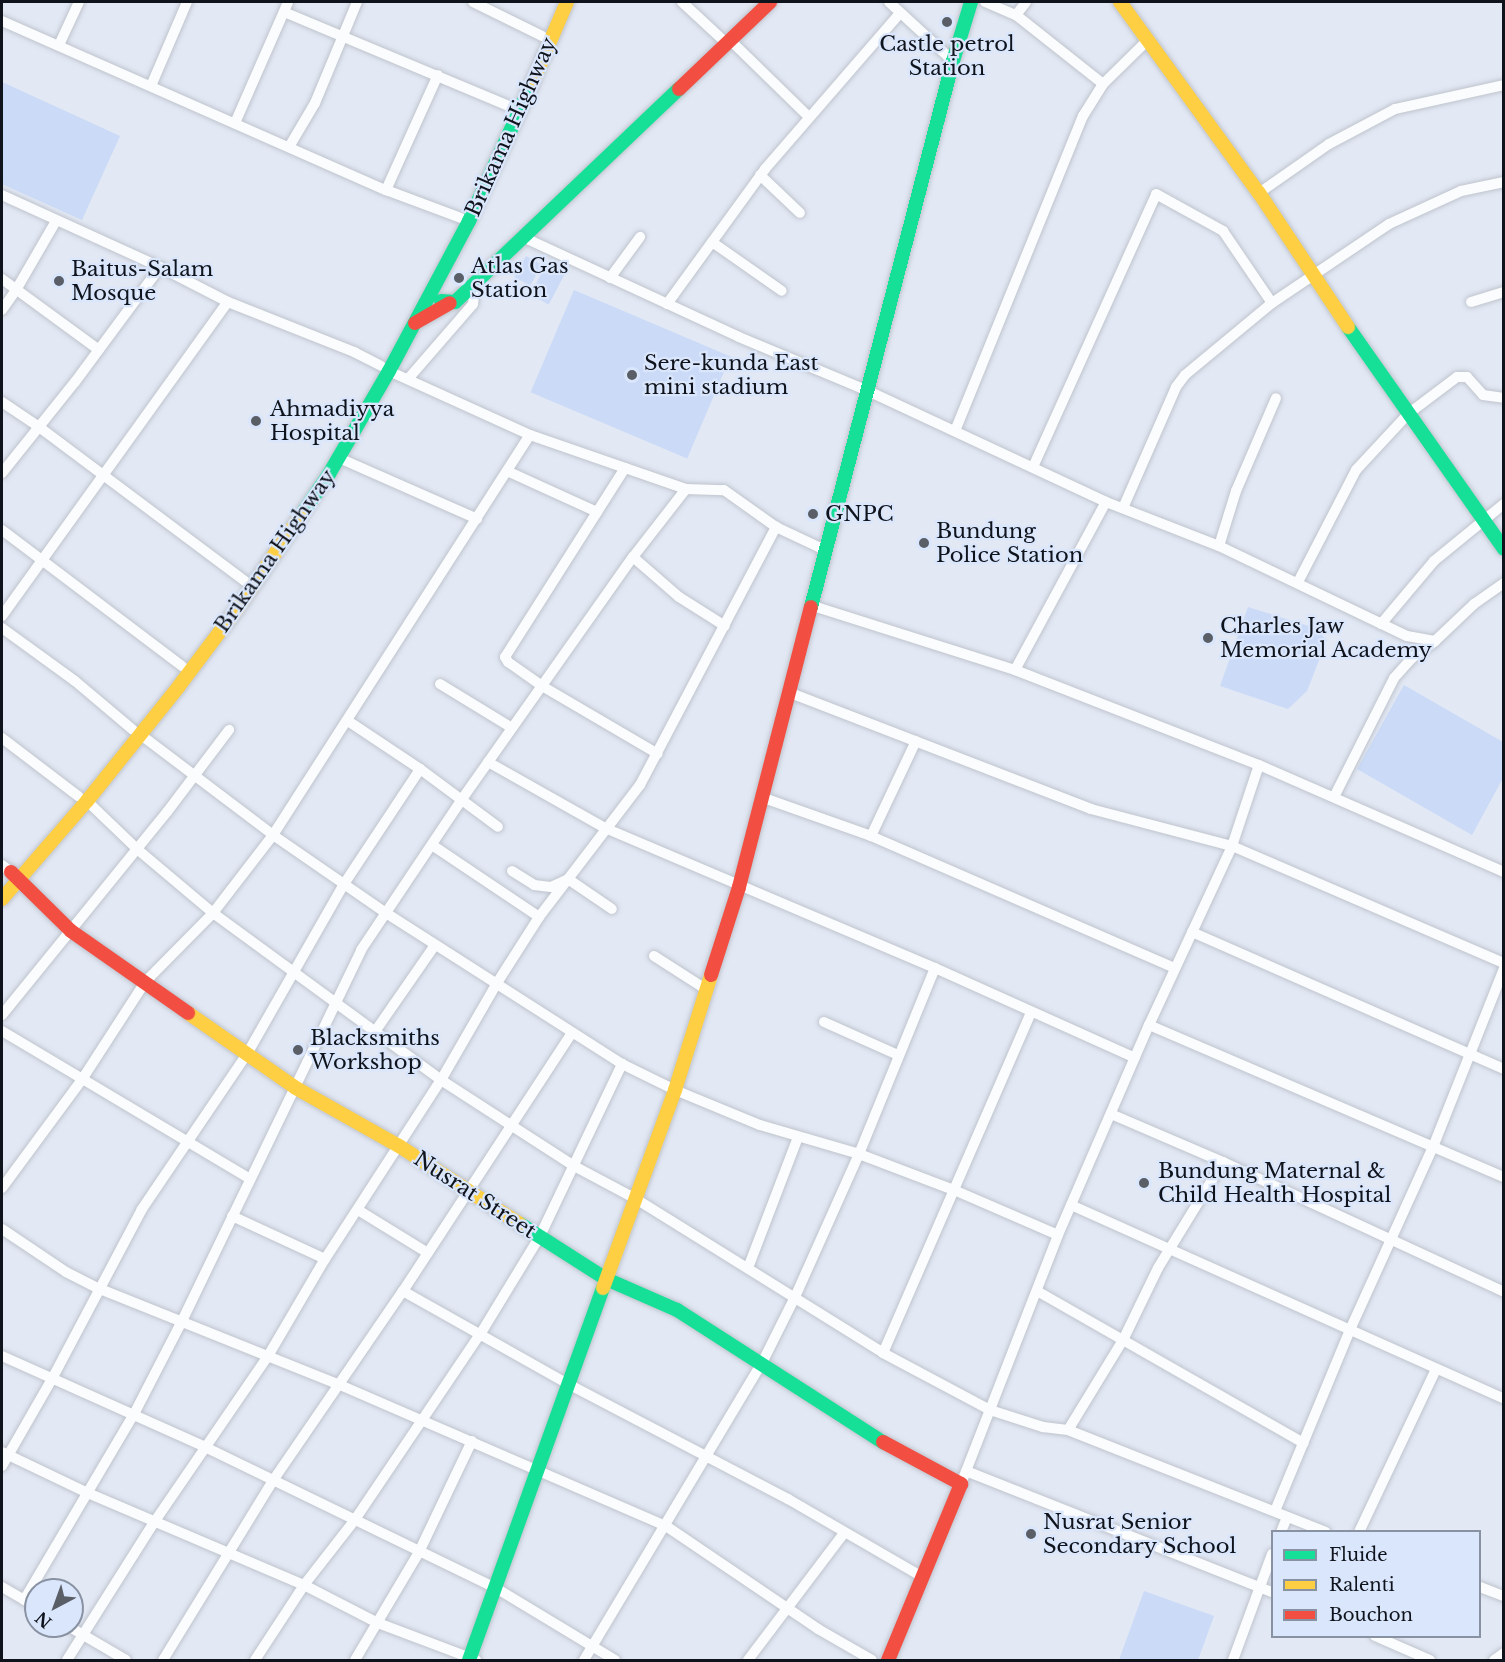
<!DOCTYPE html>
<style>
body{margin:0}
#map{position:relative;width:1505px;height:1662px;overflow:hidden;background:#e2e8f4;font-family:"Libre Baskerville",serif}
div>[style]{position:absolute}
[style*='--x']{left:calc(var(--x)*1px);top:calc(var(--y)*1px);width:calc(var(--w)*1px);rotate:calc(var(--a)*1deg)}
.green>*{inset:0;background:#cadaf7;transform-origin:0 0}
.roads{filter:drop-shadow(0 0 2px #bfc4cd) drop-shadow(0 0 2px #bfc4cd)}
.street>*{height:10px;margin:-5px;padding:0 5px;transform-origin:5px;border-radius:5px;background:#fbfcfd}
.fast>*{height:14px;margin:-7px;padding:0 7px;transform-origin:7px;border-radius:7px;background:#16e098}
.slow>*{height:14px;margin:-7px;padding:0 7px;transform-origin:7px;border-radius:7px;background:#ffcf43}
.jam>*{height:14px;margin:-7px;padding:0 7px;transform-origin:7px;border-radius:7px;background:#f24e42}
.dots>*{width:16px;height:16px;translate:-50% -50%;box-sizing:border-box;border:3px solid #dae6fc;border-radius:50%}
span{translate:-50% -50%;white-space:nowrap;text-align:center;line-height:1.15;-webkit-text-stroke:4.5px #dae6fc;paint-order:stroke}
.poi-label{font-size:21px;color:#0f131b}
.left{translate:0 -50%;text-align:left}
.street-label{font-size:21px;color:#0f131b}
.frame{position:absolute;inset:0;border:3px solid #0f131b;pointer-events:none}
.legend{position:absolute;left:1271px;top:1530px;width:210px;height:108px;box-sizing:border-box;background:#dae6fc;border:2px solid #8992a2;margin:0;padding:8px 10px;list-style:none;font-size:18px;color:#0f131b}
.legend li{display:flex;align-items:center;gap:12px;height:30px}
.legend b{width:30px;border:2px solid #8992a2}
.north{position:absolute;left:24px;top:1578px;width:60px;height:60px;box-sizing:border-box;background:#dae6fc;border:2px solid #8992a2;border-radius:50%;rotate:221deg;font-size:16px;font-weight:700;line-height:24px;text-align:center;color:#0f131b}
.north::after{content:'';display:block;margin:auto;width:21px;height:27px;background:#595e67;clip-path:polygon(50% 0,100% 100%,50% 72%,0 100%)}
</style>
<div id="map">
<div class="green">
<div style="clip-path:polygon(2px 82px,120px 136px,82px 220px,2px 184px)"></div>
<div style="left:526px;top:256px;width:18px;height:24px;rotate:29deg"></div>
<div style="left:548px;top:261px;width:21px;height:38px;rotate:28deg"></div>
<div style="left:574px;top:290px;width:170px;height:111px;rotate:23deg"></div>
<div style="clip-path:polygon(1248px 607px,1312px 627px,1327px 640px,1307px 691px,1288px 709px,1220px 686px)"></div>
<div style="clip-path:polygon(1404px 685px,1503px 742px,1503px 778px,1472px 835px,1357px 769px)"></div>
<div style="clip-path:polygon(1144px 1591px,1214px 1616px,1198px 1660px,1119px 1660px)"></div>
</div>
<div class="roads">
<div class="street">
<div style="--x:473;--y:2;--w:77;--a:26.2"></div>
<div style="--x:682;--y:2;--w:59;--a:42.9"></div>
<div style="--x:889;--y:2;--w:87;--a:42.7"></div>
<div style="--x:985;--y:2;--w:34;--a:23"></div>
<div style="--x:1016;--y:15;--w:111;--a:38.4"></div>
<div style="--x:284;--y:12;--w:246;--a:22.7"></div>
<div style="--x:1016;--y:15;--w:16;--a:-52"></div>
<div style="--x:2;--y:21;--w:420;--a:23.8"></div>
<div style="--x:386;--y:190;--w:89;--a:20.5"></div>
<div style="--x:729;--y:39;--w:112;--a:44.3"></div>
<div style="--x:59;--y:45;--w:47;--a:-65.1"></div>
<div style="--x:151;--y:86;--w:91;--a:-66.8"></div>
<div style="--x:235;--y:123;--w:132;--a:-66.3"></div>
<div style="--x:289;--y:147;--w:51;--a:-59.4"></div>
<div style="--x:315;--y:103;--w:109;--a:-67.4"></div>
<div style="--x:760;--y:175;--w:55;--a:43.5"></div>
<div style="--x:386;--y:190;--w:126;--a:-65.7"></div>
<div style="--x:1259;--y:193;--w:85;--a:-35"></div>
<div style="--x:1329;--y:144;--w:75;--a:-27.9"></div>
<div style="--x:1395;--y:109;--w:112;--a:-12.4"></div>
<div style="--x:2;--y:195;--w:174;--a:24.5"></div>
<div style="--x:160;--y:267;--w:76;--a:27.2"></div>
<div style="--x:228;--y:302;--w:136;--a:21.6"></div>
<div style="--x:354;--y:352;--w:30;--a:27"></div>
<div style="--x:525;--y:238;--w:236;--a:24.8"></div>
<div style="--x:739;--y:337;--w:138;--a:22.7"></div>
<div style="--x:866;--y:390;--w:265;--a:25"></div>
<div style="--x:1106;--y:502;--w:121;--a:21.3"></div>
<div style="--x:1219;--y:546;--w:208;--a:25.6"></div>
<div style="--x:1407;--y:636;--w:28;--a:10"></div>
<div style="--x:712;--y:242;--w:85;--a:35"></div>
<div style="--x:610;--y:278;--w:51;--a:-53.8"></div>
<div style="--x:2;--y:279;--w:120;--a:36.2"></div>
<div style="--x:1471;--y:302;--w:34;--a:-17"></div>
<div style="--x:667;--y:304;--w:167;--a:-54"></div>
<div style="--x:765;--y:169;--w:206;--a:-49.1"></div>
<div style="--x:2;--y:310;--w:24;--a:-55"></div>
<div style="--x:16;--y:290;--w:80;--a:-59.9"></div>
<div style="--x:389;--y:371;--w:155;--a:24.4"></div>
<div style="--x:530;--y:435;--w:165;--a:19.1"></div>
<div style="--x:408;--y:379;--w:99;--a:-49.1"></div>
<div style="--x:473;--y:304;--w:8;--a:-83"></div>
<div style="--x:474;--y:296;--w:9;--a:-122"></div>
<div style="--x:2;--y:402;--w:45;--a:34"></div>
<div style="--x:39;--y:427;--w:257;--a:36.8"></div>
<div style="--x:955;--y:431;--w:340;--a:-67.9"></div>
<div style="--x:1083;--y:116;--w:38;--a:-58"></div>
<div style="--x:1103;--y:84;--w:63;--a:-44.4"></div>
<div style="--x:339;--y:458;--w:151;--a:23.8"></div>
<div style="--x:1033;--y:467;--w:299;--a:-65.7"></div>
<div style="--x:1156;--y:194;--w:77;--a:28.9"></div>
<div style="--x:1223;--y:231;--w:87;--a:55.8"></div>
<div style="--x:625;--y:468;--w:224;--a:122.4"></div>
<div style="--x:505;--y:657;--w:6;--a:59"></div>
<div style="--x:508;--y:662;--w:42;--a:35.2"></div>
<div style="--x:542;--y:686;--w:134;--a:30.4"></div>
<div style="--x:507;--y:471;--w:99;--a:24.5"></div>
<div style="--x:2;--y:473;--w:117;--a:-51.3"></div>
<div style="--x:75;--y:382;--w:143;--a:-53.5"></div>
<div style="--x:1123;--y:508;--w:132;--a:-66.3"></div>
<div style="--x:1176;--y:387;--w:15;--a:-53"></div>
<div style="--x:1185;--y:375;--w:113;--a:-39.6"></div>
<div style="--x:1272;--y:303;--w:141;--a:-34"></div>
<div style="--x:1389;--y:224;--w:79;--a:-24.6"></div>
<div style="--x:1461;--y:191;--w:44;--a:-11.8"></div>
<div style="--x:2;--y:530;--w:226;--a:37.1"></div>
<div style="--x:1219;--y:546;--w:58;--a:-72.8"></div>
<div style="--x:1236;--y:491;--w:101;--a:-66.7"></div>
<div style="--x:633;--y:557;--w:61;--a:41"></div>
<div style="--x:679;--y:597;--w:54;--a:32.2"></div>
<div style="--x:1298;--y:582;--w:126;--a:-62.6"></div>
<div style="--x:1356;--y:470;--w:76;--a:-47.1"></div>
<div style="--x:1408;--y:414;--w:61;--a:-37.1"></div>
<div style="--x:1457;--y:377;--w:10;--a:0"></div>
<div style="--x:1467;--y:377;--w:24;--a:48"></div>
<div style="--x:1483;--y:395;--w:21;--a:8"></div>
<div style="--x:810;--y:605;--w:215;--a:17.6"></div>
<div style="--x:1015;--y:670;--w:262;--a:21.3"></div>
<div style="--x:1259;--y:765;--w:267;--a:23.6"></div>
<div style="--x:2;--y:616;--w:387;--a:-54.3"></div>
<div style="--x:1381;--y:624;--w:82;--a:-49.9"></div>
<div style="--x:1434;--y:561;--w:90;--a:-39.2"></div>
<div style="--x:2;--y:628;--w:90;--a:36"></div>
<div style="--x:75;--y:681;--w:75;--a:40.1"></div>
<div style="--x:1015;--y:670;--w:191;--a:-61.6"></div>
<div style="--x:440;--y:684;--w:84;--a:31.4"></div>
<div style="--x:788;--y:692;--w:325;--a:21.1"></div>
<div style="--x:1091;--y:809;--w:146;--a:14.7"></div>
<div style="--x:1232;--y:846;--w:296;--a:23.3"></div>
<div style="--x:348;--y:721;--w:87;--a:33.7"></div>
<div style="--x:420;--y:769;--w:97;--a:36.6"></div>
<div style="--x:141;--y:735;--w:166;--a:37.1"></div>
<div style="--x:273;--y:835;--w:137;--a:34.6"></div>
<div style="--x:386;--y:913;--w:280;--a:32.6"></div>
<div style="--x:622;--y:1064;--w:59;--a:26.1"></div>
<div style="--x:675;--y:1090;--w:92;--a:22.4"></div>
<div style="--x:760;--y:1125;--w:103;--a:16.3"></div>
<div style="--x:859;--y:1154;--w:102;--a:20.8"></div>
<div style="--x:954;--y:1190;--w:113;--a:23.4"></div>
<div style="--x:2;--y:738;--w:96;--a:37.3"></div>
<div style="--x:488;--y:762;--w:134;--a:29.4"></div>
<div style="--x:605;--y:828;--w:358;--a:23"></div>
<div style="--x:935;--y:968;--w:219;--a:24.2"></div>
<div style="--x:761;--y:797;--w:117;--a:19.5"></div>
<div style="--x:871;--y:836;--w:331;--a:23.5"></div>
<div style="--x:1334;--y:797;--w:133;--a:-63.2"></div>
<div style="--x:1394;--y:678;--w:27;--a:-48"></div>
<div style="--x:1412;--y:658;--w:29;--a:-36"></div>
<div style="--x:1435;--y:641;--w:54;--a:-43.5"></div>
<div style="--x:1474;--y:604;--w:37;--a:-35"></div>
<div style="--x:87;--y:801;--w:69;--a:43.8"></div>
<div style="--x:137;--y:849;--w:99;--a:40.1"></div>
<div style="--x:213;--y:913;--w:283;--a:36.2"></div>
<div style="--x:441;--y:1080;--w:158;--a:32.9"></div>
<div style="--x:574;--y:1166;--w:70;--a:28"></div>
<div style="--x:636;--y:1199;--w:291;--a:31.9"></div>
<div style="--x:883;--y:1353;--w:121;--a:28"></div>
<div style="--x:990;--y:1410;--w:56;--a:17.8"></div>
<div style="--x:1043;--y:1427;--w:25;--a:7"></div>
<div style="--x:871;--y:836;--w:105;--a:-64.7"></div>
<div style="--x:432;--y:845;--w:129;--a:33.9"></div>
<div style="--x:2;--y:865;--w:11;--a:38"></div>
<div style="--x:512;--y:871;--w:26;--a:32"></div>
<div style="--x:534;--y:885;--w:17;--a:7"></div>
<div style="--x:551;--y:887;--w:19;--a:-25"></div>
<div style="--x:568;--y:879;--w:53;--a:34.3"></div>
<div style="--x:1192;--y:932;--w:341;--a:23.7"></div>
<div style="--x:654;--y:956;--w:63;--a:32.7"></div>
<div style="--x:2;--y:1015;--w:262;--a:-50.9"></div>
<div style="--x:167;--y:812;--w:103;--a:-52.9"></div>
<div style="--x:824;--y:1022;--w:81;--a:24"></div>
<div style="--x:1149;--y:1025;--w:386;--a:23.2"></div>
<div style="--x:2;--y:1031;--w:289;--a:30.8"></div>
<div style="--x:374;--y:1033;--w:107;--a:-55.3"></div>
<div style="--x:1111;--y:1114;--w:122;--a:23.2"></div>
<div style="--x:1223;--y:1162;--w:310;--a:24.8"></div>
<div style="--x:1223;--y:1162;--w:124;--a:121.5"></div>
<div style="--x:1158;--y:1268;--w:80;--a:115.9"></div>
<div style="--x:1123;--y:1340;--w:105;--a:121.4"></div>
<div style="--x:1068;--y:1430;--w:277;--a:21.6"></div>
<div style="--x:2;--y:1188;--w:137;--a:-53.6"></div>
<div style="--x:83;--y:1078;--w:114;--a:-57.1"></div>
<div style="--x:145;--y:982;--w:97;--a:-45.4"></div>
<div style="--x:213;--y:913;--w:98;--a:-52.4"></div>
<div style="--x:273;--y:835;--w:475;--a:-57.3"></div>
<div style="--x:1071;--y:1205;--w:474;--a:24.1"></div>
<div style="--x:358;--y:1210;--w:82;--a:31.6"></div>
<div style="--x:232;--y:1216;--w:102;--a:24.8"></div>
<div style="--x:2;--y:1229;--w:77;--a:33.9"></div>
<div style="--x:66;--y:1272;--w:38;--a:27"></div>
<div style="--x:100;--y:1289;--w:258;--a:21.8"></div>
<div style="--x:340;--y:1385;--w:355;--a:23.4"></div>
<div style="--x:666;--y:1526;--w:184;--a:34.1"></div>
<div style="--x:818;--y:1629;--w:62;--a:29.9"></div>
<div style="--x:748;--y:1268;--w:140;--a:-69.1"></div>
<div style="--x:403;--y:1291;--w:189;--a:29.4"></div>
<div style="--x:568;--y:1384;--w:248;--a:27.6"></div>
<div style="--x:788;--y:1499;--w:154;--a:30.1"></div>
<div style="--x:1037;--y:1291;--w:307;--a:29.7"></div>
<div style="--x:883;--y:1353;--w:372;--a:-66.5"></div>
<div style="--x:2;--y:1356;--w:222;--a:24.1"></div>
<div style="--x:205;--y:1447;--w:323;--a:25.9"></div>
<div style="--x:496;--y:1588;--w:139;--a:31.2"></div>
<div style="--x:2;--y:1452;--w:95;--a:25.5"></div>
<div style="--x:88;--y:1493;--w:235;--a:23.1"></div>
<div style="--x:304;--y:1585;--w:83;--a:27.2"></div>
<div style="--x:378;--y:1623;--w:105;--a:20.7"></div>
<div style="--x:2;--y:1466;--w:100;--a:-60.1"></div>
<div style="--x:52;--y:1379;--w:192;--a:-62.1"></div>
<div style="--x:142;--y:1209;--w:187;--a:-55.9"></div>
<div style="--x:247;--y:1054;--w:196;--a:-60.3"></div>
<div style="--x:344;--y:884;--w:138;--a:-56.5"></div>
<div style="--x:966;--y:1471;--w:329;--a:21.6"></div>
<div style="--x:961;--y:1484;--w:267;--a:-68.7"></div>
<div style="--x:1058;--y:1235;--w:229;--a:-66.6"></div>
<div style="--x:1149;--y:1025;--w:197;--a:-65.1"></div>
<div style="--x:1232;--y:846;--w:85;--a:-71.6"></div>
<div style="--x:1275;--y:1511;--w:194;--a:-67.5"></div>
<div style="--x:1349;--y:1332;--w:203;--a:-65.6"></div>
<div style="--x:1433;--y:1147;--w:192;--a:-68.3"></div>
<div style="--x:1281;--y:1532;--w:16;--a:-68"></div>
<div style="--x:1359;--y:1532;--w:180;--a:-64.7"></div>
<div style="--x:2;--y:1587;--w:39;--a:30"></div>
<div style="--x:1480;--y:1587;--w:26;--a:21"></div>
<div style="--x:24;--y:1600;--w:214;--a:-59.4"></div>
<div style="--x:133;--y:1416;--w:107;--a:-62.7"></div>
<div style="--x:182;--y:1321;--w:412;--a:-64.2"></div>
<div style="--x:361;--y:950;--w:182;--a:-56.2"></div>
<div style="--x:462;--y:799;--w:296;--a:-54.8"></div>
<div style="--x:633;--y:557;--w:86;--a:-52.1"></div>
<div style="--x:686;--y:489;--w:38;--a:2"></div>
<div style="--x:724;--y:490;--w:64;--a:35.4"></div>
<div style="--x:776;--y:527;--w:54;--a:25.1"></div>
<div style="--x:68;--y:1626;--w:67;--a:30.4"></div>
<div style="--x:1375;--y:1636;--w:60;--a:23.6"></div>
<div style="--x:67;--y:1660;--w:165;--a:-57.7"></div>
<div style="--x:155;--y:1521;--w:200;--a:-55.6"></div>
<div style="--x:268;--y:1356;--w:113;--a:-59.6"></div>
<div style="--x:325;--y:1259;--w:213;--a:-57.1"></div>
<div style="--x:441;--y:1080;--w:112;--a:-60"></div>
<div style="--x:497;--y:983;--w:78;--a:-57.5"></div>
<div style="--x:539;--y:917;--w:166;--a:-52.6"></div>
<div style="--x:640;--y:785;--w:292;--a:-62.2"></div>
<div style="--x:163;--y:1660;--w:209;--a:-58.5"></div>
<div style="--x:272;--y:1482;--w:232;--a:-55.6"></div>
<div style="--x:403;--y:1291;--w:308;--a:-56.8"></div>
<div style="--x:255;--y:1660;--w:90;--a:-56.8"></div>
<div style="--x:304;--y:1585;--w:81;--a:-52"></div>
<div style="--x:354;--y:1521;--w:227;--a:-56"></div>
<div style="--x:481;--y:1333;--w:114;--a:-58.7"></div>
<div style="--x:540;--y:1236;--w:191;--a:-64.5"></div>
<div style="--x:355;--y:1660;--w:126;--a:-59.3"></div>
<div style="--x:419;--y:1552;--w:123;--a:-64.5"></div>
<div style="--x:584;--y:1660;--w:346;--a:-59.1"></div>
<div style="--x:762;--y:1363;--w:74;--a:-63.4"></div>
<div style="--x:795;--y:1297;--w:157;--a:-65.9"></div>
<div style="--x:859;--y:1154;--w:201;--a:-67.8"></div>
<div style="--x:748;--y:1660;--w:159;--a:-52.9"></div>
<div style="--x:1233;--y:1660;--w:113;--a:-69.8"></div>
<div style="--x:1494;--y:1660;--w:12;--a:-35"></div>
</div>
<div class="fast">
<div style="--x:441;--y:301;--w:14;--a:4"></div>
<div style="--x:455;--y:302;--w:309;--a:-43.6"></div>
<div style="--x:1348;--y:327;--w:271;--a:54.9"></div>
<div style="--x:300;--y:517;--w:52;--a:-56"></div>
<div style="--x:329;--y:474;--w:119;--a:-59.8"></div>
<div style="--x:389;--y:371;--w:170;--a:-61.9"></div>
<div style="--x:469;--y:221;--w:154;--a:-65.4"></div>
<div style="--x:811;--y:607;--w:564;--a:-75.42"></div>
<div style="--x:953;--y:61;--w:62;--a:-73"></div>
<div style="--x:520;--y:1224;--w:102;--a:32.6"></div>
<div style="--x:606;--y:1279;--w:77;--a:23.6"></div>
<div style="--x:677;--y:1310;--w:245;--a:32.7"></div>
<div style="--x:469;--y:1660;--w:395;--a:-70.2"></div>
</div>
<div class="slow">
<div style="--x:1120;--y:2;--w:236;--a:54"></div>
<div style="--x:1259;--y:193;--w:161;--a:56.4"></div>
<div style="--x:533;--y:81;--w:86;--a:-66.7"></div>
<div style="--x:2;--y:899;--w:130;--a:-49.1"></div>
<div style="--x:87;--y:801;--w:147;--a:-51.3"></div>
<div style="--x:179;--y:686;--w:96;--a:-53"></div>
<div style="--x:237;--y:609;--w:112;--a:-55.6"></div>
<div style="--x:188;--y:1013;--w:131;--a:34.8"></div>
<div style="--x:296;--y:1088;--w:118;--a:29.4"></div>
<div style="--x:399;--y:1146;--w:144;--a:32.8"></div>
<div style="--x:603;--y:1288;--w:211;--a:-70"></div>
<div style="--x:675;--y:1090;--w:121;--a:-72.6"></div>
</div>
<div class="jam">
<div style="--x:679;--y:89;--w:126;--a:-43.7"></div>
<div style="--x:415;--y:323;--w:40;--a:-29.7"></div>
<div style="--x:11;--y:872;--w:84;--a:44.5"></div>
<div style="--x:71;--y:931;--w:143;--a:35"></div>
<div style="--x:711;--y:975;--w:92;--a:-72.3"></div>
<div style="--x:739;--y:887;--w:289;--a:-75.6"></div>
<div style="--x:883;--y:1442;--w:89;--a:28.3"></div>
<div style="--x:961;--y:1484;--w:191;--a:112.5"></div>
</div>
</div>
<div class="dots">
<div style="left:947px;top:22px;background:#595e67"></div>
<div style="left:459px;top:278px;background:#595e67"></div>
<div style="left:59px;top:281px;background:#595e67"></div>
<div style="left:632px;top:375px;background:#595e67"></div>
<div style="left:256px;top:421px;background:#595e67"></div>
<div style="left:813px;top:514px;background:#595e67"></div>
<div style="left:924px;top:543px;background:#595e67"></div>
<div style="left:1208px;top:638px;background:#595e67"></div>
<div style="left:298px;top:1050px;background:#595e67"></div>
<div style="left:1144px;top:1183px;background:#595e67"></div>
<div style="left:1031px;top:1534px;background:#595e67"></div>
</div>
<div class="poi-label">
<span style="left:947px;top:56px">Castle petrol<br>Station</span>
<span class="left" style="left:471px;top:278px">Atlas Gas<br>Station</span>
<span class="left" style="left:71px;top:281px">Baitus-Salam<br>Mosque</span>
<span class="left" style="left:644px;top:375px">Sere-kunda East<br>mini stadium</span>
<span class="left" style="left:270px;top:421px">Ahmadiyya<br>Hospital</span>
<span class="left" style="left:825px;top:514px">GNPC</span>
<span class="left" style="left:936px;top:543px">Bundung<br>Police Station</span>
<span class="left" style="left:1220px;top:638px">Charles Jaw<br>Memorial Academy</span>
<span class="left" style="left:310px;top:1050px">Blacksmiths<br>Workshop</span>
<span class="left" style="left:1158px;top:1183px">Bundung Maternal &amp;<br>Child Health Hospital</span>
<span class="left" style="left:1043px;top:1534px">Nusrat Senior<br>Secondary School</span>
</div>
<div class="street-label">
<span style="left:511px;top:127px;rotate:-66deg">Brikama Highway</span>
<span style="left:275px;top:551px;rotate:-55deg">Brikama Highway</span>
<span style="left:475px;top:1195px;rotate:33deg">Nusrat Street</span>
</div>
<div class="frame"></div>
<ul class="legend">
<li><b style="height:8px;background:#16e098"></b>Fluide</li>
<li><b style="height:8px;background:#ffcf43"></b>Ralenti</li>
<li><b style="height:8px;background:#f24e42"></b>Bouchon</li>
</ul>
<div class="north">N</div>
</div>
